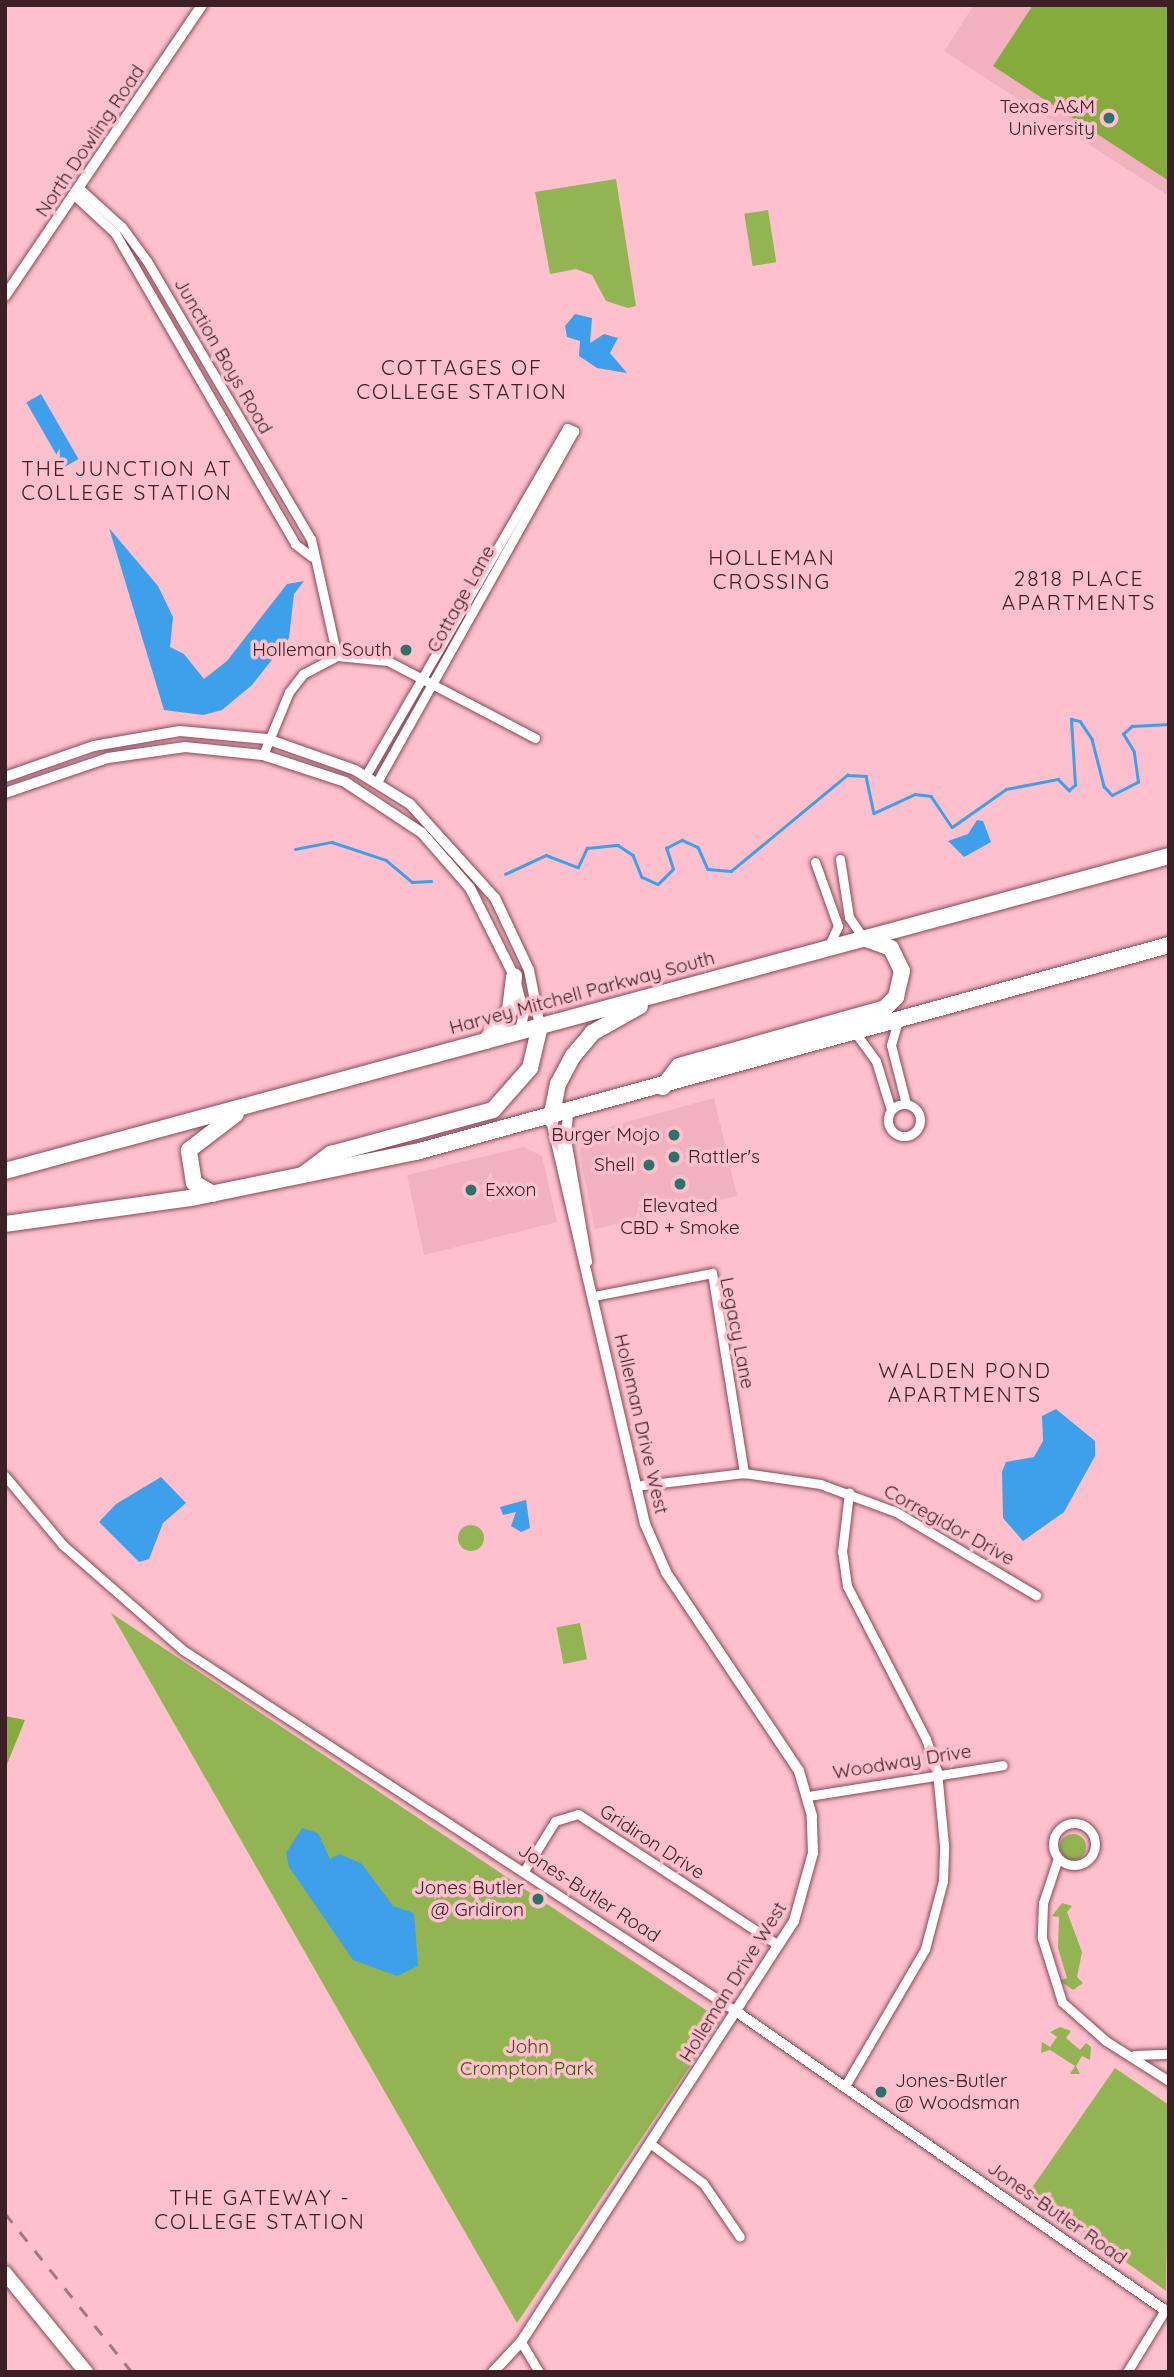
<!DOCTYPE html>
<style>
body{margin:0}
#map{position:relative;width:1174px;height:2377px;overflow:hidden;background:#fdc0cc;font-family:Quicksand,sans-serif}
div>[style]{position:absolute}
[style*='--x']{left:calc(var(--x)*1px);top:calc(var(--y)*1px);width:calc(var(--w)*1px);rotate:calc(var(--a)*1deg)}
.built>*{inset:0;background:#f1b1be}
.green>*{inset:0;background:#92b452;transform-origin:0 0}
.round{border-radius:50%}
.forest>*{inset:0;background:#86ab3d}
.water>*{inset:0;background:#3ea0eb;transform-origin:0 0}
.stream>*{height:2.5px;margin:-1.25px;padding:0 1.25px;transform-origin:1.25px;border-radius:1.25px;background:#3ea0eb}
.roads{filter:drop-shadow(0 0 2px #894858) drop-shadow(0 0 2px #894858)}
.minor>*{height:9px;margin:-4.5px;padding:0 4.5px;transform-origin:4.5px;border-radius:4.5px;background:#fff}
.minor>.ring{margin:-4.5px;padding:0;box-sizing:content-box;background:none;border:9px solid #fff;border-radius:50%}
.tertiary>*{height:10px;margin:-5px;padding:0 5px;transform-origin:5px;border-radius:5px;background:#fff}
.primary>*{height:14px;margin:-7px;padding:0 7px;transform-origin:7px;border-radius:7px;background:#fff}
.trunk>*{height:16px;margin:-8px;padding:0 8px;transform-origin:8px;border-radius:8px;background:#fff}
.rail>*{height:2.5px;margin-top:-1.25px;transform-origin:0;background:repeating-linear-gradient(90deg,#a3767f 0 12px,transparent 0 24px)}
.dots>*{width:19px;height:19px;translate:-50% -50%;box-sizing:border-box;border:4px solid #fdc0cc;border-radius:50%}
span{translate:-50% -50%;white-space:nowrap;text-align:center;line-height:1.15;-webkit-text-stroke:7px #fdc0cc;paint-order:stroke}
.poi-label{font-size:19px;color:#3c2026}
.right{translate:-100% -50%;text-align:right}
.left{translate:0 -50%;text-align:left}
.street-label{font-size:19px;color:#3c2026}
.park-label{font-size:19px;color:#405604}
.neighbourhood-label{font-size:21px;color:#3c2026;letter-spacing:2px}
.frame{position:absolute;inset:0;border:7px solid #3c2026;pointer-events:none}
</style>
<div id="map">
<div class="built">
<div style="clip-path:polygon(974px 5px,1169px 5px,1169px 196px,944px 51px)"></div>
<div style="clip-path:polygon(714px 1098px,737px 1196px,595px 1229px,580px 1156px,583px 1134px)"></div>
<div style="clip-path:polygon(524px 1147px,542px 1156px,557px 1222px,424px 1255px,407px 1175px)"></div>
</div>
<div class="green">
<div style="clip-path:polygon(616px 179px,636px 306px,628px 308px,606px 301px,592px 275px,576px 269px,550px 274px,535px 192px)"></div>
<div style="left:768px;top:210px;width:53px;height:24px;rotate:81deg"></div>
<div class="round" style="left:458px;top:1525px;width:26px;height:26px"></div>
<div style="clip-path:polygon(111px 1613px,721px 2020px,517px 2323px)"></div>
<div style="left:580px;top:1623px;width:37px;height:24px;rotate:79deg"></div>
<div class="round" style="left:1060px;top:1834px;width:26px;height:26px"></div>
<div style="clip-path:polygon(1062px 1903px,1072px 1906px,1067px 1912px,1082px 1952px,1077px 1977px,1083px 1983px,1073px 1990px,1060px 1981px,1067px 1978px,1058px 1948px,1059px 1917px,1052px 1916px)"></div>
<div style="clip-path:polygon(1060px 2027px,1071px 2031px,1066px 2038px,1080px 2050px,1086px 2043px,1091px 2047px,1090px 2060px,1082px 2056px,1076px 2066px,1080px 2074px,1070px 2074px,1075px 2066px,1050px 2050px,1041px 2053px,1042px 2042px,1050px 2047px,1057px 2037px,1050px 2032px)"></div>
<div style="clip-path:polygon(1115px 2068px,1169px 2105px,1166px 2291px,1029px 2192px)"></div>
</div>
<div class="forest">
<div style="clip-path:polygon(1033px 5px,1169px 5px,1169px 181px,993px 66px)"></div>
<div style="clip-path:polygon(5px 1716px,25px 1720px,5px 1769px)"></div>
</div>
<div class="water">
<div style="clip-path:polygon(575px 314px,592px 318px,590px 343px,604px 334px,618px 338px,610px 353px,627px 373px,597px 368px,579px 356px,580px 341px,567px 337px,565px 326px)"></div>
<div style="left:41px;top:394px;width:75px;height:17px;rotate:60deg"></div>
<div style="clip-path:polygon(109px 528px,158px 586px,173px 617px,170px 647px,184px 654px,204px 679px,227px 661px,287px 584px,304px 581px,294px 594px,289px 638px,252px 685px,222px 710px,203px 715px,164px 710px)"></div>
<div style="clip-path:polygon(977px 820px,983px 821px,991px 842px,964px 857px,948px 841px,968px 834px)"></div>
<div style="clip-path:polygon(1056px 1409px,1095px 1441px,1095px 1456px,1064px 1512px,1023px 1541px,1003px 1518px,1002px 1472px,1006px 1462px,1034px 1457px,1043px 1441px,1042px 1416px)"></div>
<div style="clip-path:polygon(161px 1477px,186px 1503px,163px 1523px,149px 1559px,139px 1562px,99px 1522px,116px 1504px)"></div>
<div style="clip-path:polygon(526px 1500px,530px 1528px,521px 1532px,511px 1526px,516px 1512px,503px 1515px,500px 1507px)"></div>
<div style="clip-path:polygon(302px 1828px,318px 1833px,330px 1859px,340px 1854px,362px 1864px,393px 1906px,414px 1913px,418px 1966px,397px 1976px,353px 1960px,289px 1867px,286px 1853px)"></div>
</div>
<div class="stream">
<div style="--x:295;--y:849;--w:38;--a:-11"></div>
<div style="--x:332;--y:842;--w:57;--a:18.4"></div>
<div style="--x:386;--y:860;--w:34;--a:40"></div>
<div style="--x:412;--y:882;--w:19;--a:-3"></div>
<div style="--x:505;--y:874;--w:45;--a:-24.9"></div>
<div style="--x:546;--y:855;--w:34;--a:21"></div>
<div style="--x:578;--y:867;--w:21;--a:-65"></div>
<div style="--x:587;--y:848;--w:31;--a:-6"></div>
<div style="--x:618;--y:845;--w:18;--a:34"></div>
<div style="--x:633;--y:855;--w:24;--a:68"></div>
<div style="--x:642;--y:877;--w:17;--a:24"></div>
<div style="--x:658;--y:884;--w:21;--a:-45"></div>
<div style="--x:673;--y:869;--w:22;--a:-108"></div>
<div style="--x:666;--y:848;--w:18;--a:-27"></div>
<div style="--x:682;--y:840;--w:17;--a:24"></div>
<div style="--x:698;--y:847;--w:24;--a:66"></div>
<div style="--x:708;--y:869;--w:23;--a:5"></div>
<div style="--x:731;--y:871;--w:151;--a:-39.6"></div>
<div style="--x:847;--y:775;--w:19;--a:3"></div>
<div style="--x:866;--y:776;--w:38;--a:78"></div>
<div style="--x:874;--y:813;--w:45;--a:-24.9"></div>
<div style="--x:915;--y:794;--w:16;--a:7"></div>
<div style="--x:931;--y:796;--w:37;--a:56"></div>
<div style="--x:952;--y:827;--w:66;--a:-35.1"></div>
<div style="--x:1006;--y:789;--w:53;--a:-10.9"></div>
<div style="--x:1058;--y:779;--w:16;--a:45"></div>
<div style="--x:1069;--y:790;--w:8;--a:-40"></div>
<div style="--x:1075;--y:785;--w:66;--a:-93.5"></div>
<div style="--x:1071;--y:719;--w:9;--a:13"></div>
<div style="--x:1080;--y:721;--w:22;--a:56"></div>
<div style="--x:1092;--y:739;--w:49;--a:75.7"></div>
<div style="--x:1104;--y:786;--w:12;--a:48"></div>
<div style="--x:1112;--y:795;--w:29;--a:-27"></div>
<div style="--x:1138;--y:782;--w:30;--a:-98"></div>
<div style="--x:1134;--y:752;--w:21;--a:-121"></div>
<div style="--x:1123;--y:734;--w:12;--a:-42"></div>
<div style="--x:1132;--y:726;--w:37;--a:-3"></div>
</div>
<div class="roads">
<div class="minor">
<div style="--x:79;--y:188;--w:58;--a:42.2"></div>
<div style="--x:122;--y:227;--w:42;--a:53.7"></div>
<div style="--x:147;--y:261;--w:323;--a:59.5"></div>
<div style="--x:311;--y:539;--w:120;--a:77.5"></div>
<div style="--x:74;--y:195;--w:56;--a:42.8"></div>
<div style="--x:115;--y:233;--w:359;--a:59.9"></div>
<div style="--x:295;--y:544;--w:21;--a:37"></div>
<div style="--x:263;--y:755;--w:68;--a:-67.6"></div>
<div style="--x:289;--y:692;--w:23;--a:-52"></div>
<div style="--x:303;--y:674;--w:38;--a:-28"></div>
<div style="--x:337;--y:656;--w:51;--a:5.6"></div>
<div style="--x:388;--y:661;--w:166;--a:27.6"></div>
<div style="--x:366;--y:775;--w:401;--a:-59.9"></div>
<div style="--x:567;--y:428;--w:8;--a:23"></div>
<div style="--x:574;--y:431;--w:403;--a:119.3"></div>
<div style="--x:840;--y:859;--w:59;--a:81.2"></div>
<div style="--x:849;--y:917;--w:27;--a:56"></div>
<div style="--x:815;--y:862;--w:68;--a:70.2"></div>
<div style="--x:838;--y:926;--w:23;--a:115"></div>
<div style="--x:897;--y:1024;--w:22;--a:106"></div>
<div style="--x:891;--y:1045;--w:61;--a:75.7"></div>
<div style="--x:857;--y:1035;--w:32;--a:54"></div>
<div style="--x:876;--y:1061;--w:51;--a:73"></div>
<div class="ring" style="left:888px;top:1104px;width:23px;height:23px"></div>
<div style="--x:594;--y:1296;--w:120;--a:-11"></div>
<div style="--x:712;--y:1273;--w:203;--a:80.9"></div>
<div style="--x:5;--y:1476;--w:90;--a:50"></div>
<div style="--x:63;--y:1545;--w:159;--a:41.2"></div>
<div style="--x:183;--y:1650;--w:662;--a:33.16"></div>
<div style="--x:635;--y:1486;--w:110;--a:-6.8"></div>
<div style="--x:744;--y:1473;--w:77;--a:8.2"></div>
<div style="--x:820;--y:1484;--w:81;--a:20.2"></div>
<div style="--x:896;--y:1512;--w:163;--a:30.7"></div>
<div style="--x:808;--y:1796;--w:197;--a:-9"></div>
<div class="ring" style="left:1053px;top:1823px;width:33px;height:33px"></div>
<div style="--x:1058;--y:1858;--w:47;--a:108.4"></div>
<div style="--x:1043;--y:1903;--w:35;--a:92"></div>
<div style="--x:1042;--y:1938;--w:67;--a:72.6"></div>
<div style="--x:1062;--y:2002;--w:59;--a:41.6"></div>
<div style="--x:1106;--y:2041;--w:75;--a:32.4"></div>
<div style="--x:524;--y:1871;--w:59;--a:-58.2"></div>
<div style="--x:555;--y:1821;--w:24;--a:-17"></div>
<div style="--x:578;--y:1814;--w:239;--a:33.2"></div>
<div style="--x:1134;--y:2055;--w:35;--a:-2"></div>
<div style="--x:845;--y:2086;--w:159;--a:-59.7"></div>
<div style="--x:925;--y:1949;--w:70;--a:-75.2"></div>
<div style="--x:943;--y:1881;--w:36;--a:-88"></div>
<div style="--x:944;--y:1845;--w:74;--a:-95.4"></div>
<div style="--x:937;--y:1771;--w:34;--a:-109"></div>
<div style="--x:926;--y:1739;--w:172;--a:-117.3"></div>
<div style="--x:847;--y:1586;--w:34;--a:-98"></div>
<div style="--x:842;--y:1552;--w:60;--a:-83.3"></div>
<div style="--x:651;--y:2144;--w:65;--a:36.9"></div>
<div style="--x:703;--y:2183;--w:65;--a:55.6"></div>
<div style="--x:521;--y:2342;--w:35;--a:59"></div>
<div style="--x:1127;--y:2372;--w:73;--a:-58.5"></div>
</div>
<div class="tertiary">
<div style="--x:5;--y:296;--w:351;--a:-55.9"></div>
<div style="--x:5;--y:777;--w:94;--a:-19.2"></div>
<div style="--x:94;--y:746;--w:87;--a:-9.9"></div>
<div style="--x:180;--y:731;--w:87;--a:5.3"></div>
<div style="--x:267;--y:739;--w:93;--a:19.4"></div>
<div style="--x:355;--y:770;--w:65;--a:31.7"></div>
<div style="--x:410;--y:804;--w:127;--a:47.9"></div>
<div style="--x:495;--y:898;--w:80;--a:64.7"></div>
<div style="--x:529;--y:970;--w:57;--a:78.9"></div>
<div style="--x:5;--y:793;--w:109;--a:-18.8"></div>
<div style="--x:108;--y:758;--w:78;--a:-8.1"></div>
<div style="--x:185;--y:747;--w:78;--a:5.9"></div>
<div style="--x:263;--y:755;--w:86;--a:18.2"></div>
<div style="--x:345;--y:782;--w:92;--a:33.5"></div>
<div style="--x:422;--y:833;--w:73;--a:48.9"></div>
<div style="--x:470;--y:888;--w:98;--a:63.4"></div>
<div style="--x:514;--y:976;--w:38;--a:75"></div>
<div style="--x:524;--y:1013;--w:18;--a:103"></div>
<div style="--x:568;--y:1114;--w:25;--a:95"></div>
<div style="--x:566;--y:1139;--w:125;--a:80.3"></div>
<div style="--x:737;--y:2012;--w:527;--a:34.87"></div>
<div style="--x:493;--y:2372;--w:41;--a:-47"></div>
<div style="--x:521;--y:2342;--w:502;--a:-57.04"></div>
<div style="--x:794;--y:1921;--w:71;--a:-74.4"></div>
<div style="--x:813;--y:1853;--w:37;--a:-92"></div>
<div style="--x:812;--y:1816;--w:47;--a:-106.1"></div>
<div style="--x:799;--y:1771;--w:239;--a:-123.8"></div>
<div style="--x:666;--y:1572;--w:52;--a:-113.6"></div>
<div style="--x:645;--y:1524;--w:416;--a:-103.1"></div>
</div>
<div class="primary">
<div style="--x:5;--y:2273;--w:128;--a:50.7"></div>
</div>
<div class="trunk">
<div style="--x:486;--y:1041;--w:39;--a:-52"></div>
<div style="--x:510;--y:1010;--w:34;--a:-83"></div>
<div style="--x:663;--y:1087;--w:26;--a:-53"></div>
<div style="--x:679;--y:1066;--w:214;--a:-15.7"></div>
<div style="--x:885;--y:1008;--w:16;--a:-45"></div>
<div style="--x:896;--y:997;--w:27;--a:-77"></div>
<div style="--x:902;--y:971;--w:25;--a:-116"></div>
<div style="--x:891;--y:948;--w:27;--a:-160"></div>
<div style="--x:551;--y:1119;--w:36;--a:-79"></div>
<div style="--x:558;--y:1084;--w:32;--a:-62"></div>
<div style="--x:573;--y:1056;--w:30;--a:-50"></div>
<div style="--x:592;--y:1033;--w:55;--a:-29.4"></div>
<div style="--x:5;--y:1171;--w:1206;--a:-15.14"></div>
<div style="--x:304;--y:1174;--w:34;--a:-37"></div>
<div style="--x:331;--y:1154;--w:168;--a:-15.2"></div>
<div style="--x:493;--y:1110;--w:56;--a:-48.6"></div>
<div style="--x:530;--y:1068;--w:43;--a:-76.6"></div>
<div style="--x:213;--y:1194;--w:22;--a:-150"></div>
<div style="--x:194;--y:1183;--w:33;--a:-99"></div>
<div style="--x:189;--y:1150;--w:59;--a:-37.5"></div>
<div style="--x:5;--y:1224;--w:188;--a:-8"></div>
<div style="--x:191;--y:1198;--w:230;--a:-11.6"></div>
<div style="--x:416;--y:1152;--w:781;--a:-15.37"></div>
</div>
</div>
<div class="rail">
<div style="--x:5;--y:2213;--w:203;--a:51.4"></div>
</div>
<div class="dots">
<div style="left:1109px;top:118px;background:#2a726a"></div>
<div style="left:406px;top:650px;background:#2a726a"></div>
<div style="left:674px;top:1135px;background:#2a726a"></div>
<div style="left:674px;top:1157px;background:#2a726a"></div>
<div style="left:649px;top:1165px;background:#2a726a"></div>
<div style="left:680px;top:1184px;background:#2a726a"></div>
<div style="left:471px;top:1190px;background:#2a726a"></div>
<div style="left:538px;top:1899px;background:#2a726a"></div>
<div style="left:881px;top:2092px;background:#2a726a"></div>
</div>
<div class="poi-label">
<span class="right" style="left:1095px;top:118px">Texas A&amp;M<br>University</span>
<span class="right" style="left:392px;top:650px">Holleman South</span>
<span class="right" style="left:660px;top:1135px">Burger Mojo</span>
<span class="left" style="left:688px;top:1157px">Rattler's</span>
<span class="right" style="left:635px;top:1165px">Shell</span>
<span class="left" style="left:485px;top:1190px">Exxon</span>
<span style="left:680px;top:1217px">Elevated<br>CBD + Smoke</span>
<span class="right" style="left:524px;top:1899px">Jones Butler<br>@ Gridiron</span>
<span class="left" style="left:895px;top:2092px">Jones-Butler<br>@ Woodsman</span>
</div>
<div class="street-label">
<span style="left:90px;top:141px;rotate:-56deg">North Dowling Road</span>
<span style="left:223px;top:356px;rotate:60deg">Junction Boys Road</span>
<span style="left:461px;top:599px;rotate:-61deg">Cottage Lane</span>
<span style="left:582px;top:993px;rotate:-15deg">Harvey Mitchell Parkway South</span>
<span style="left:737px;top:1333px;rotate:79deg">Legacy Lane</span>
<span style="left:641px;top:1424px;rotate:77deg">Holleman Drive West</span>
<span style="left:949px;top:1525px;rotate:29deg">Corregidor Drive</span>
<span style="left:902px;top:1762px;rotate:-9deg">Woodway Drive</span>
<span style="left:652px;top:1842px;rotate:33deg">Gridiron Drive</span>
<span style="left:589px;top:1893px;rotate:33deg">Jones-Butler Road</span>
<span style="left:733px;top:1982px;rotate:-58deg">Holleman Drive West</span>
<span style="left:1057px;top:2213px;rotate:35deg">Jones-Butler Road</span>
</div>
<div class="park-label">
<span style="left:527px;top:2058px">John<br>Crompton Park</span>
</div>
<div class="neighbourhood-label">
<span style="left:462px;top:379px">COTTAGES OF<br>COLLEGE STATION</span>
<span style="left:127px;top:480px">THE JUNCTION AT<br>COLLEGE STATION</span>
<span style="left:772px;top:569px">HOLLEMAN<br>CROSSING</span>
<span style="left:1079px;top:590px">2818 PLACE<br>APARTMENTS</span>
<span style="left:965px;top:1382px">WALDEN POND<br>APARTMENTS</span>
<span style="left:260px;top:2209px">THE GATEWAY -<br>COLLEGE STATION</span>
</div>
<div class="frame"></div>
</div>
